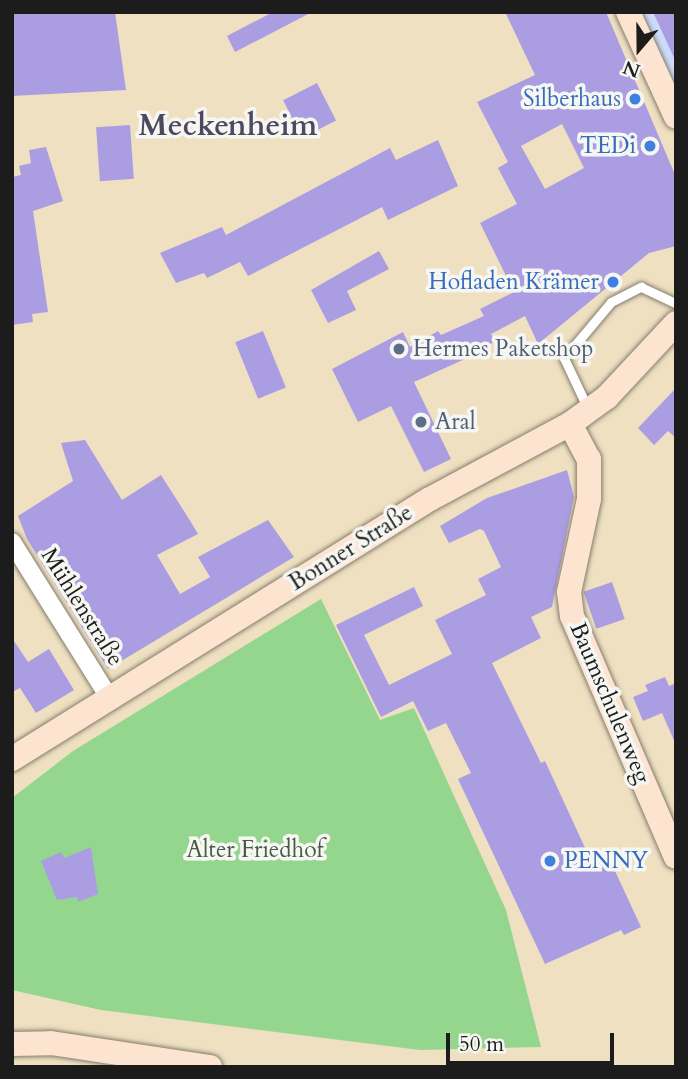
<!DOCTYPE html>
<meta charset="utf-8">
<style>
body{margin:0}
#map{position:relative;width:688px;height:1079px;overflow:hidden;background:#eee0c1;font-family:Cardo,serif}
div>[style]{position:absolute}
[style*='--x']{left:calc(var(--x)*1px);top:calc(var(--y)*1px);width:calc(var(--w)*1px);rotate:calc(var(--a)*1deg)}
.built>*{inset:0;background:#cddbfa}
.green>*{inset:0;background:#94d68e}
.building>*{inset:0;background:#ab9de2;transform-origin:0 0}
.roads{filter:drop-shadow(0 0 2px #857e6e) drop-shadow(0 0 2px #857e6e)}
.lane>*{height:9px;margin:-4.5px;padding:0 4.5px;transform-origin:4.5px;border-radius:4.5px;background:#fff}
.street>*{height:18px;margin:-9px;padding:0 9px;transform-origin:9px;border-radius:9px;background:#fff}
.secondary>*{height:24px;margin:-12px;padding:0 12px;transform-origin:12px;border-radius:12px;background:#fde4d1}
.dots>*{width:19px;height:19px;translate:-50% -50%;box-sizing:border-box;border:4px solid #f6f6f2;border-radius:50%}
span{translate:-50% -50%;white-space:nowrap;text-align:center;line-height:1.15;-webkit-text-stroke:7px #f6f6f2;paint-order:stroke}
.shop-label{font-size:23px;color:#366cbe}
.right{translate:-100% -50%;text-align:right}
.left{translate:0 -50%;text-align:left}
.service-label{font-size:23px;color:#4e5e75}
.street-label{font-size:23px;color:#1c1c1c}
.park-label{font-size:23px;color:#465d44}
.district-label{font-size:30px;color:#4e4961;font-weight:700}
.frame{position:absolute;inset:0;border:14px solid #1c1c1c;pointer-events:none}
.north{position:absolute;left:604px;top:14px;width:70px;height:70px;-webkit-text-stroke:5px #f6f6f2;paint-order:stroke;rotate:200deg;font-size:19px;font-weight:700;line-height:28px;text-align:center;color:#1c1c1c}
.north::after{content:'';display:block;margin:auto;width:24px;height:32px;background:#1c1c1c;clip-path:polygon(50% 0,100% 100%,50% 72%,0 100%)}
.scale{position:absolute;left:446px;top:1033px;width:168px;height:32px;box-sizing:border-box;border:4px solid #1c1c1c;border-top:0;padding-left:9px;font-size:21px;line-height:24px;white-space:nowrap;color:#1c1c1c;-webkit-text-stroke:5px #f6f6f2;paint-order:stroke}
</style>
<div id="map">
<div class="built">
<div style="clip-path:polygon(629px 12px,676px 12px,676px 113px)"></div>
</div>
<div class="green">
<div style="clip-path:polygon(321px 599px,380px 720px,414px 708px,506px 910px,541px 1047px,420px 1050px,101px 1010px,12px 990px,12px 798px,73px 751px)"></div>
</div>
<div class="building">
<div style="clip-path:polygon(12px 12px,115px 12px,126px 90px,12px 96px)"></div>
<div style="clip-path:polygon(273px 12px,312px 12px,235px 52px,227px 36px)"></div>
<div style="clip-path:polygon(evenodd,505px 12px,606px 12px,676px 177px,676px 246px,649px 253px,538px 344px,525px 316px,491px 334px,495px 341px,476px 354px,414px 382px,451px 459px,424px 472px,391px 406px,358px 422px,332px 369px,403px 332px,410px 347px,438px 331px,441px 335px,484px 316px,480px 309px,514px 292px,480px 223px,517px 204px,498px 168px,508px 162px,477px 102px,535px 75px,505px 12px,562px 124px,584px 168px,545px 189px,521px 146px,562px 124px)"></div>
<div style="clip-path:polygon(653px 12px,676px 12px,676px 62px)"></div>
<div style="left:317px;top:83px;width:42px;height:38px;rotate:63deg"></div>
<div style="left:130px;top:125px;width:54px;height:34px;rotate:86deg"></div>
<div style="clip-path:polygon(438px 140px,458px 186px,388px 220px,382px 207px,248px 276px,240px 262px,207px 278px,204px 273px,176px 283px,160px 253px,222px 227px,226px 235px,390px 148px,396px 160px)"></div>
<div style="clip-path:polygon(46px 147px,63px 201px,33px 211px,48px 312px,32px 314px,33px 322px,12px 325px,12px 177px,21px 175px,19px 166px,31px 163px,29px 150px)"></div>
<div style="clip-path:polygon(379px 251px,389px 269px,347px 291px,356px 310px,328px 323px,311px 290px)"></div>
<div style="left:263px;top:331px;width:61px;height:30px;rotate:68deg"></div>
<div style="clip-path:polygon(676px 388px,676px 438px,668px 431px,654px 445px,638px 428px)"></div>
<div style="clip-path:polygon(85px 440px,122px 500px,161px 475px,189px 519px,198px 534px,157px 555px,180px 594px,210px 577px,198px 557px,268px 520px,294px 557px,108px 669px,27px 539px,18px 516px,73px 481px,61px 443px)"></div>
<div style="clip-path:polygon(567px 470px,574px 497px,552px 607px,531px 617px,541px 638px,492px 663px,541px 763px,545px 761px,593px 865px,609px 858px,641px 927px,624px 935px,621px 930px,545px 964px,458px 779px,471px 773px,446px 723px,428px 731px,413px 701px,381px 717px,336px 625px,414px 587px,423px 606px,364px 635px,389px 685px,452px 654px,435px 620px,486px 595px,478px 579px,501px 567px,484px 531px,480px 529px,449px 543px,440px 526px,487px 498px)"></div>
<div style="left:612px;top:582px;width:39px;height:30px;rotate:71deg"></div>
<div style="clip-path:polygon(12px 638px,28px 662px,49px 649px,74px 690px,36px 713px,20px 688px,12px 692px)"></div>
<div style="clip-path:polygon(665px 677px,669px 686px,676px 683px,676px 745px,662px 713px,643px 721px,633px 697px,648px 691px,645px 685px)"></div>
<div style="clip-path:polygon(91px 847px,98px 894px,78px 902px,77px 897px,57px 900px,41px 861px,61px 852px,64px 858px)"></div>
</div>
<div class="roads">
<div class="lane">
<div style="--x:588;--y:409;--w:56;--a:-115.2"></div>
<div style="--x:564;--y:358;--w:73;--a:-50"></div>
<div style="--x:611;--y:302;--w:34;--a:-27"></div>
<div style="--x:641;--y:287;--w:38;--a:25"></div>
</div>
<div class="street">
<div style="--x:12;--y:542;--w:183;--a:58"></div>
</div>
<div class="secondary">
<div style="--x:628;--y:12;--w:115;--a:65.4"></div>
<div style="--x:570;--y:424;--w:40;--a:62"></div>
<div style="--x:589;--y:459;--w:40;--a:90"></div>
<div style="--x:589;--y:499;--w:95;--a:102.1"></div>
<div style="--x:569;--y:592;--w:24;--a:83"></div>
<div style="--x:572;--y:616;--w:262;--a:66.7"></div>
<div style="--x:12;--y:759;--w:492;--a:-31.9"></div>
<div style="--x:430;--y:499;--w:159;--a:-28.2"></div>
<div style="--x:570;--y:424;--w:46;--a:-36.1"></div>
<div style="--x:607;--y:397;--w:101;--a:-47"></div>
<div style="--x:12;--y:1044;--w:39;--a:-1"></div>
<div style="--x:51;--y:1043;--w:161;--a:8.6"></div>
</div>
</div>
<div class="dots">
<div style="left:635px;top:99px;background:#3f7fe0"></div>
<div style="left:650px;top:146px;background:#3f7fe0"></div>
<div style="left:613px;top:282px;background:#3f7fe0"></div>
<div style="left:399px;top:349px;background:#5c6f8a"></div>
<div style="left:421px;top:422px;background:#5c6f8a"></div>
<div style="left:550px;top:861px;background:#3f7fe0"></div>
</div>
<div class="shop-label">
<span class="right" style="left:621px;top:99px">Silberhaus</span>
<span class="right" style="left:636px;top:146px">TEDi</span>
<span class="right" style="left:599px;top:282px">Hofladen Krämer</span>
<span class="left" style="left:564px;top:861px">PENNY</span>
</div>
<div class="service-label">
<span class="left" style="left:413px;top:349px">Hermes Paketshop</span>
<span class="left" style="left:435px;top:422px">Aral</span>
</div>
<div class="street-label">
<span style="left:351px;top:548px;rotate:-32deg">Bonner Straße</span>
<span style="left:82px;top:607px;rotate:58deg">Mühlenstraße</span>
<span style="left:610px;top:703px;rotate:67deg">Baumschulenweg</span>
</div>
<div class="park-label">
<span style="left:255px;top:850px">Alter Friedhof</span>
</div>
<div class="district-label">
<span style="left:228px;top:126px">Meckenheim</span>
</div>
<div class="frame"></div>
<div class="north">N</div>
<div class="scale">50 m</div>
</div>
